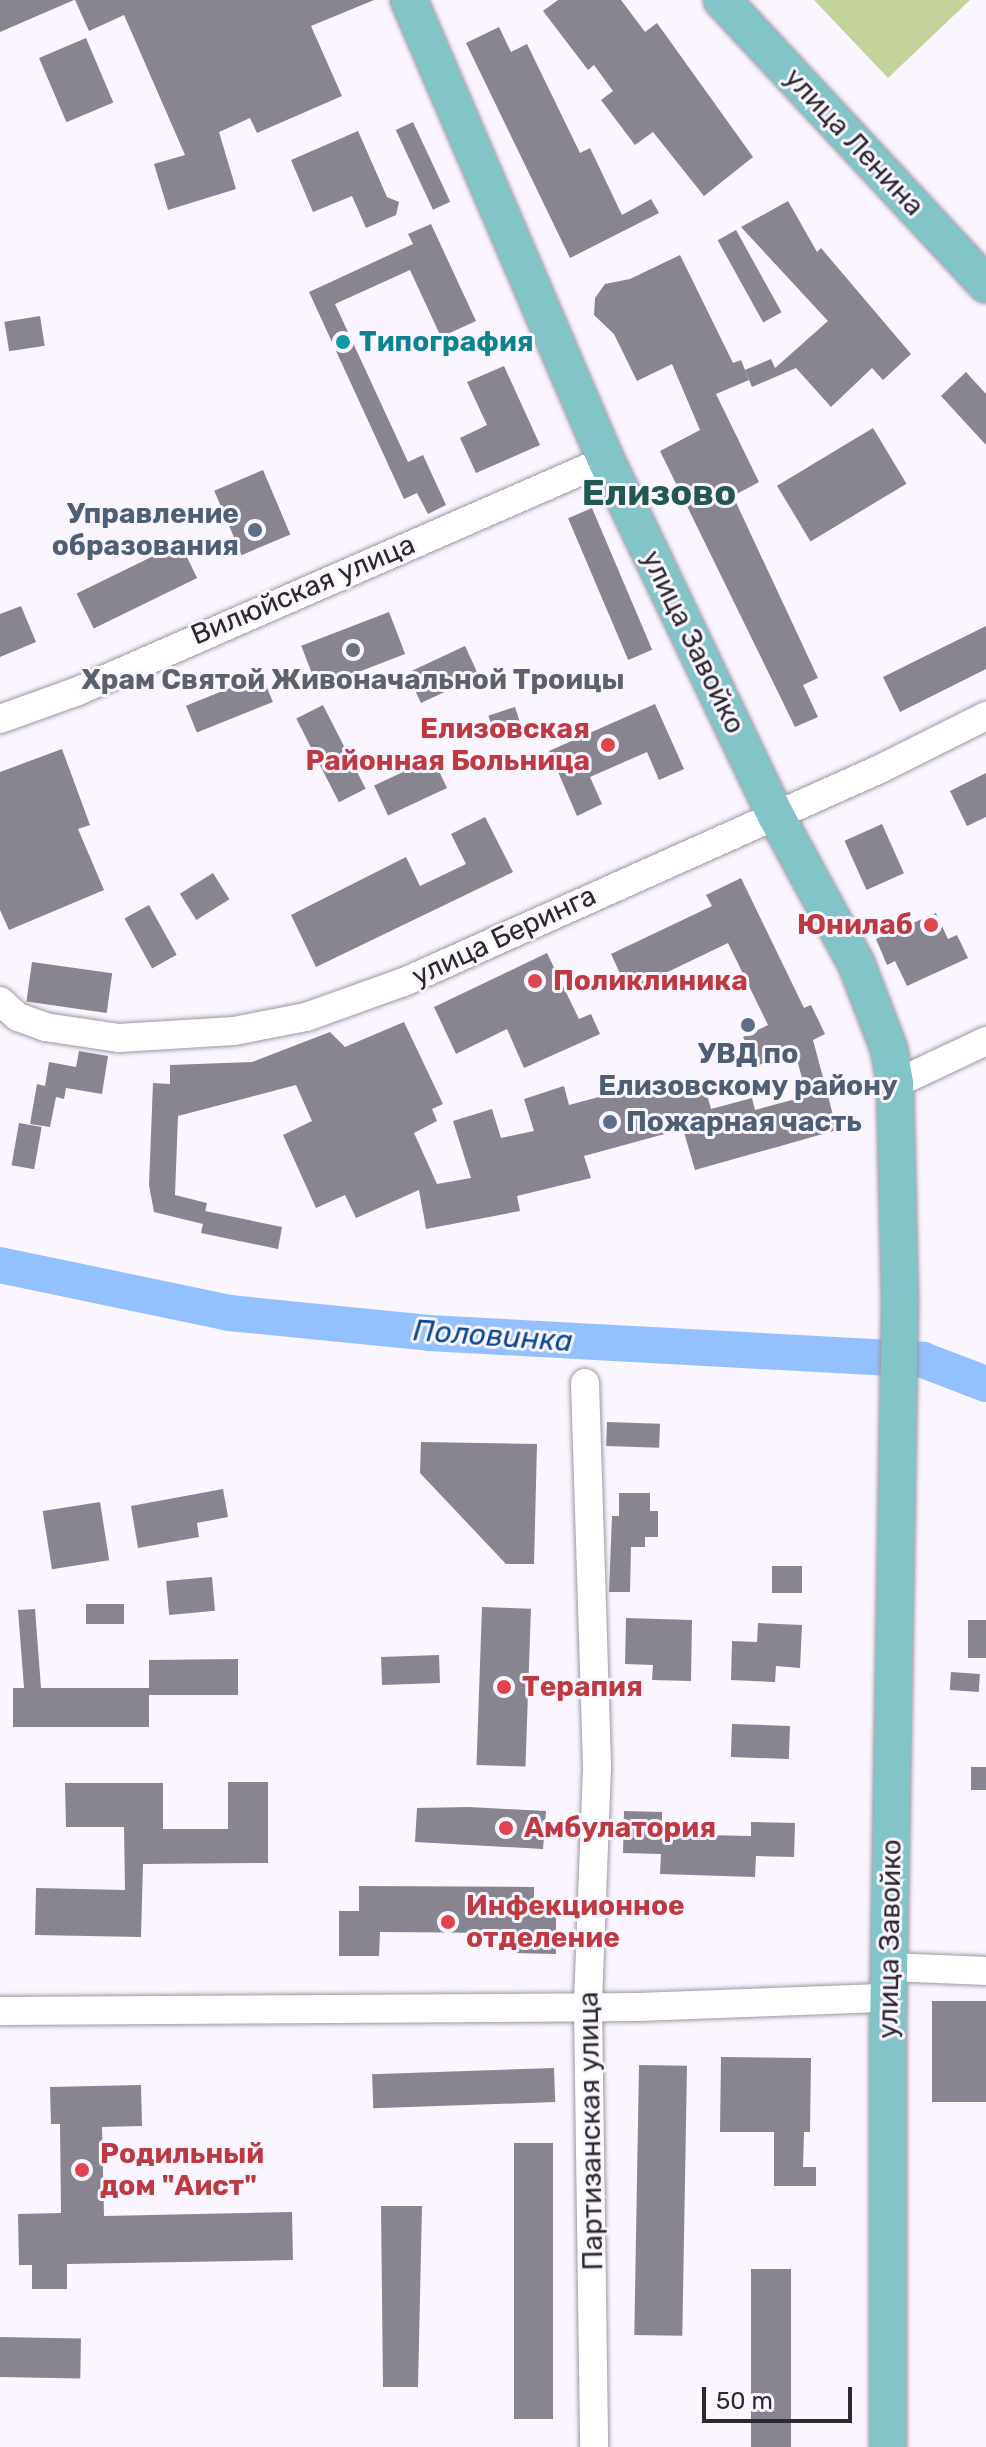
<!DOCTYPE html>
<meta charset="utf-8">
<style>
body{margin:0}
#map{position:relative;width:986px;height:2447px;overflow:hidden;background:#faf5fe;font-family:Rubik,sans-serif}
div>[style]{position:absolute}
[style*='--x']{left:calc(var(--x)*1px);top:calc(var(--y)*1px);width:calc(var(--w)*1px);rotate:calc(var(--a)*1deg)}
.green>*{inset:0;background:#c4d39b}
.river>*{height:36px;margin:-18px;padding:0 18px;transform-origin:18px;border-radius:18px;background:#93c1ff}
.building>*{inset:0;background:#888590;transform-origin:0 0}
.roads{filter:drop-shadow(0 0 2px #9c97a2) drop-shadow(0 0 2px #9c97a2)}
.minor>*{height:28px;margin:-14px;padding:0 14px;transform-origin:14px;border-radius:14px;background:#fff}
.major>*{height:36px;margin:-18px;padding:0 18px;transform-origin:18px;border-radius:18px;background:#83c4c9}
.dots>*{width:22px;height:22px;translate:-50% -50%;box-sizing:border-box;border:4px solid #faf5fe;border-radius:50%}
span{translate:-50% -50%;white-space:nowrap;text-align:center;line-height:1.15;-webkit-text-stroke:6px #faf5fe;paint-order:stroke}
.street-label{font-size:28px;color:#2b292e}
.culture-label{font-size:28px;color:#0d838f;font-weight:700}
.left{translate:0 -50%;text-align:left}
.service-label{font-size:28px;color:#4e5e75;font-weight:700}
.right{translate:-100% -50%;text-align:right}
.worship-label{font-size:28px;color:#5b616d;font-weight:700}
.health-label{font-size:28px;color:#be3a42;font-weight:700}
.water-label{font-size:30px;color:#0a488f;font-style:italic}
.district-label{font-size:36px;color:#215950;font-weight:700}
.scale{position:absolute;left:702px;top:2387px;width:150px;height:36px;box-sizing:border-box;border:4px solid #2b292e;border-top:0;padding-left:10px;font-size:24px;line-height:28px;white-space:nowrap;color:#2b292e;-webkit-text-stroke:6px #faf5fe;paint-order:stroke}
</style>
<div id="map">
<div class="green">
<div style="clip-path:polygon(814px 0,970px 0,888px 78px)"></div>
</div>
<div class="river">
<div style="--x:0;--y:1265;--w:234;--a:11.8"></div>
<div style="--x:229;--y:1313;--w:201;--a:5.7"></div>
<div style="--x:429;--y:1333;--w:495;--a:3.1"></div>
<div style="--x:923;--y:1360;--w:67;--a:20.9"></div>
</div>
<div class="building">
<div style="clip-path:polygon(0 0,74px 0,0 32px)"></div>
<div style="clip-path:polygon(75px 0,374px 0,311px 26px,342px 96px,257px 133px,250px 118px,219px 132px,236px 189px,168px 210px,154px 164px,185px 155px,124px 15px,89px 31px)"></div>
<div style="clip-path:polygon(558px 0,621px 0,645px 32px,657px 23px,753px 157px,704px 196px,653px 132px,635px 145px,601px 100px,613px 91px,594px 65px,588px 70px,543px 11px)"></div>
<div style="clip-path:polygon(499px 27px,511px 52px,527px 44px,580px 153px,590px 148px,622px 215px,651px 199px,659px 213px,570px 258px,466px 43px)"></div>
<div style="left:86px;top:38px;width:70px;height:51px;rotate:67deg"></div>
<div style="left:413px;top:122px;width:88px;height:19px;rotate:65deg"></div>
<div style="clip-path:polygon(358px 131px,387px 197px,399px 202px,396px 215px,366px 228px,352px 196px,313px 212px,291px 160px)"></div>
<div style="clip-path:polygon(788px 201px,817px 252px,821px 248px,911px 354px,883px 380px,872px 368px,831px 407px,796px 368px,752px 387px,745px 370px,771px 359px,775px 368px,828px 321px,741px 227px)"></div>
<div style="clip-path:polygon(431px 224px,476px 321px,441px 337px,410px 270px,335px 304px,408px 462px,423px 455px,446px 505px,428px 514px,417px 493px,404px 499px,309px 292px,413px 244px,408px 234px)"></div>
<div style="left:736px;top:230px;width:94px;height:21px;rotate:61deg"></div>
<div style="clip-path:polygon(680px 255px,733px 363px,741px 360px,749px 380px,716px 394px,759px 482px,733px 496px,818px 678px,803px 685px,818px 717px,795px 727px,660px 451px,700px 430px,672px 364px,637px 381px,614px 334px,594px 315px,595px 298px,605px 284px,630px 279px)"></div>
<div style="left:40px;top:316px;width:30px;height:36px;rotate:81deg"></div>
<div style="clip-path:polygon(504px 366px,540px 445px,476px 473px,460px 438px,487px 425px,467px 382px)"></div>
<div style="clip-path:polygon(966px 372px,986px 394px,986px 445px,941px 396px)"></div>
<div style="left:873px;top:428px;width:65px;height:112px;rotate:59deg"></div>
<div style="left:263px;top:470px;width:70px;height:53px;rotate:67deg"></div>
<div style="left:592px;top:508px;width:154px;height:26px;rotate:67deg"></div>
<div style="left:180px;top:543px;width:39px;height:115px;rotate:64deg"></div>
<div style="clip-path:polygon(21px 606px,36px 642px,0 657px,0 614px)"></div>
<div style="left:389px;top:612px;width:45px;height:94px;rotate:69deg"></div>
<div style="clip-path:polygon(986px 626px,986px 669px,900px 712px,883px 677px)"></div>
<div style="left:465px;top:646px;width:33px;height:64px;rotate:65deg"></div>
<div style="left:262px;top:675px;width:29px;height:82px;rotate:68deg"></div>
<div style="clip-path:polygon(655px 704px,684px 769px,659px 780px,647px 752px,590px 777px,602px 804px,577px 816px,549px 751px)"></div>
<div style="left:323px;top:705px;width:94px;height:30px;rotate:63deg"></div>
<div style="left:515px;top:707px;width:19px;height:28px;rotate:72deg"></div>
<div style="clip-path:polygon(62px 749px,90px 825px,78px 829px,104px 890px,9px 930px,0 910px,0 772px)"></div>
<div style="left:433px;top:758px;width:33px;height:65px;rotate:65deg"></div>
<div style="clip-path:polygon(986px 773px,986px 817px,967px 826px,950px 791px)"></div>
<div style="clip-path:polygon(485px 817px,513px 872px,316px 967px,291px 915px,406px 857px,420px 886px,466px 864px,451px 834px)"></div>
<div style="left:882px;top:824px;width:54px;height:41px;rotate:66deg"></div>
<div style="left:213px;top:873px;width:31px;height:39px;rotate:58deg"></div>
<div style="clip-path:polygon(741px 878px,804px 1008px,811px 1005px,825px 1034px,813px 1040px,837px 1130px,695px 1170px,683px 1129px,584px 1156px,591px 1178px,517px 1196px,520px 1211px,426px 1229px,419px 1190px,356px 1218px,345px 1195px,316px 1208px,283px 1135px,312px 1121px,296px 1085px,178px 1116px,175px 1195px,207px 1203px,203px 1222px,205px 1211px,282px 1227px,278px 1249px,201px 1233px,203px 1224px,154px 1212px,149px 1185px,153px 1083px,170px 1084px,170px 1065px,252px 1062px,330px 1032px,345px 1047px,404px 1022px,443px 1104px,432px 1109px,437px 1121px,414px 1133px,437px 1184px,471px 1178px,453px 1121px,492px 1109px,501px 1138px,534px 1131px,524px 1099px,564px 1086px,569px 1105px,662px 1080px,666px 1094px,704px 1084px,711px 1109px,752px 1098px,755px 1110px,807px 1096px,794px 1049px,757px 1066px,743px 1037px,768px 1025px,728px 943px,628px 991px,611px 954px,712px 906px,706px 895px)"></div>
<div style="left:149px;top:905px;width:57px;height:28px;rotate:61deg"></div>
<div style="clip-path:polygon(936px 913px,948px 939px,957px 935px,968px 958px,907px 986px,895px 961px,887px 965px,876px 939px)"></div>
<div style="clip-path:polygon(547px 953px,579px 1019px,591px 1014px,600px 1034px,524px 1068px,507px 1029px,456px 1054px,434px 1007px)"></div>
<div style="left:32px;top:962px;width:81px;height:40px;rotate:8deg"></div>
<div style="clip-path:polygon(79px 1051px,108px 1056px,102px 1094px,66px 1088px,64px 1099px,56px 1097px,50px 1127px,30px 1124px,37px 1084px,45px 1086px,49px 1062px,76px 1067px)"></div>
<div style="left:19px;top:1123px;width:23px;height:43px;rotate:10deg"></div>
<div style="left:607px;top:1422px;width:53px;height:24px;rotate:2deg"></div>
<div style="clip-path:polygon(421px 1442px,537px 1444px,534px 1564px,506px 1564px,420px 1473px)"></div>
<div style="clip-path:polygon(223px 1489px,228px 1517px,197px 1523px,199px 1537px,138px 1548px,131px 1506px)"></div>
<div style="clip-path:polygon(619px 1493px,650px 1493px,650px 1511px,658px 1511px,658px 1537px,645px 1537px,645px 1547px,631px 1547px,630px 1592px,609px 1592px,612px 1516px,619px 1516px)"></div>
<div style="left:100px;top:1502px;width:59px;height:58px;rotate:81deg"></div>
<div style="left:772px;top:1566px;width:30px;height:27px"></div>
<div style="left:212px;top:1577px;width:34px;height:46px;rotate:85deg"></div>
<div style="left:124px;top:1604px;width:20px;height:38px;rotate:90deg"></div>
<div style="left:482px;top:1607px;width:49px;height:158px;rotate:2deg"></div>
<div style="clip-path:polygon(35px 1609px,41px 1688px,149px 1688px,149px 1660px,238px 1659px,238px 1695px,149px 1695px,149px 1727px,13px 1727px,13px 1688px,24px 1688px,18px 1610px)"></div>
<div style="clip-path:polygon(626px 1618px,692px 1620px,691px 1681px,652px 1680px,653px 1665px,625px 1664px)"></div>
<div style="left:968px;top:1620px;width:18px;height:38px"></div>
<div style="clip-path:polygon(758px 1623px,802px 1625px,800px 1668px,776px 1666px,775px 1682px,731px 1680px,732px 1641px,757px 1642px)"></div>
<div style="left:439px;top:1655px;width:28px;height:58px;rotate:88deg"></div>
<div style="left:951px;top:1672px;width:29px;height:18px;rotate:4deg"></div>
<div style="left:732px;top:1724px;width:58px;height:33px;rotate:2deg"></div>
<div style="left:971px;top:1767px;width:15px;height:23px"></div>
<div style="clip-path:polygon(228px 1782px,268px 1782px,268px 1863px,143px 1864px,141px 1937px,35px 1935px,36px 1888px,125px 1890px,124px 1827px,66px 1827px,65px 1783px,163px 1783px,163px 1829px,228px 1829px)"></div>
<div style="clip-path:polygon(469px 1807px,546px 1811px,543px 1849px,415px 1842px,417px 1808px)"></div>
<div style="clip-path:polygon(624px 1811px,662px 1812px,662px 1834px,751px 1836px,751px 1822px,795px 1823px,794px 1857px,756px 1856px,755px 1877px,660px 1874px,661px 1854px,623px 1853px)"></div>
<div style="clip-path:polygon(359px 1886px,534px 1887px,534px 1912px,556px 1912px,556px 1954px,513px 1953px,513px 1933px,380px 1932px,379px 1956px,339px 1956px,339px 1911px,359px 1911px)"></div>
<div style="left:932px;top:2001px;width:54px;height:101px"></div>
<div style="clip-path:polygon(721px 2057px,811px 2058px,810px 2132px,804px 2132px,803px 2167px,816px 2167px,816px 2186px,774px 2186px,774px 2132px,720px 2132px)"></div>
<div style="left:639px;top:2065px;width:48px;height:270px;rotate:1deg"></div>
<div style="left:554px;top:2068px;width:34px;height:182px;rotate:88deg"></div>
<div style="clip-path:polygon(141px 2085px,142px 2126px,102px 2127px,104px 2216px,292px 2212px,293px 2260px,67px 2264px,67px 2289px,32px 2289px,32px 2265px,19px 2265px,18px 2214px,61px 2213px,60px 2124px,51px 2124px,50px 2087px)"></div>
<div style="left:514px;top:2143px;width:39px;height:276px"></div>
<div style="clip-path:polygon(381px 2206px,422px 2206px,418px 2387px,383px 2387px)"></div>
<div style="left:751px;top:2269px;width:40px;height:178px"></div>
<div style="left:0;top:2337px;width:81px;height:40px;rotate:1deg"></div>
</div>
<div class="roads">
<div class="minor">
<div style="--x:0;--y:719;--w:83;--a:-19.7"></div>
<div style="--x:78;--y:691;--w:576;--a:-23.63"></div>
<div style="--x:0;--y:1001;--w:24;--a:42"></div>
<div style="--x:18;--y:1017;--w:29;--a:20"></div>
<div style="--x:45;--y:1027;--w:75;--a:8.5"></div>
<div style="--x:119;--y:1038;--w:115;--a:-3.5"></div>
<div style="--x:234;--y:1031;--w:73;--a:-11"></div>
<div style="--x:306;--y:1017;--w:104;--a:-19.7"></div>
<div style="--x:404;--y:982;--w:521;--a:-24.11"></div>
<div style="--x:880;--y:769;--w:119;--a:-26.6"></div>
<div style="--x:895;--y:1084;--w:101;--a:-25.3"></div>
<div style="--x:585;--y:1383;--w:385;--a:88.2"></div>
<div style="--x:597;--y:1768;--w:239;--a:92.2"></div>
<div style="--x:588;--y:2007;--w:440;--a:89.2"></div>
<div style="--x:890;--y:1967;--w:96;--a:2.4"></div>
<div style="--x:0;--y:2011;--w:638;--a:-0.36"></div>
<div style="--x:638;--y:2007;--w:250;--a:-2.1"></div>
</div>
<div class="major">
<div style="--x:409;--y:0;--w:500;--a:66.82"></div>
<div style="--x:606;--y:460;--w:392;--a:64.5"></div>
<div style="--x:775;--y:814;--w:170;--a:61.5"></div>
<div style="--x:856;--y:963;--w:92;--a:69"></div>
<div style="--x:889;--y:1049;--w:36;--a:80"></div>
<div style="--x:895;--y:1084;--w:214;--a:88.7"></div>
<div style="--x:900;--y:1298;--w:734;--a:90.94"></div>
<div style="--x:888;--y:2032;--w:415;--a:90"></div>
<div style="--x:722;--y:0;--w:388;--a:47.1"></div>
</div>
</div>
<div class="dots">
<div style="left:343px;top:342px;background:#0f9aa8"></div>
<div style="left:255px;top:530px;background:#5c6f8a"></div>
<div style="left:353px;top:650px;background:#6b7280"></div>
<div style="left:608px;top:745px;background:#e0444e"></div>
<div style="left:931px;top:925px;background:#e0444e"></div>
<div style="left:535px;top:981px;background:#e0444e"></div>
<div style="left:748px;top:1025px;background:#5c6f8a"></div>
<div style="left:610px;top:1122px;background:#5c6f8a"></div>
<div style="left:504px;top:1687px;background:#e0444e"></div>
<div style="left:506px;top:1828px;background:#e0444e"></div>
<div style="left:448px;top:1922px;background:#e0444e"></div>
<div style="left:82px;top:2170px;background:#e0444e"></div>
</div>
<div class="street-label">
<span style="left:854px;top:142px;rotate:47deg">улица Ленина</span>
<span style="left:303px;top:590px;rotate:-23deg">Вилюйская улица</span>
<span style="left:693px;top:642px;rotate:64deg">улица Завойко</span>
<span style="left:504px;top:936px;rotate:-25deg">улица Беринга</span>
<span style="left:890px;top:1939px;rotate:-89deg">улица Завойко</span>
<span style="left:591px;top:2131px;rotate:-91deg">Партизанская улица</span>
</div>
<div class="culture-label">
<span class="left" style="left:359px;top:342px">Типография</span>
</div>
<div class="service-label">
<span class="right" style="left:239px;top:530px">Управление<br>образования</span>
<span style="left:748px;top:1070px">УВД по<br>Елизовскому району</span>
<span class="left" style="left:626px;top:1122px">Пожарная часть</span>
</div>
<div class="worship-label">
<span style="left:353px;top:680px">Храм Святой Живоначальной Троицы</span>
</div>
<div class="health-label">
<span class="right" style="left:590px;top:745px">Елизовская<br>Районная Больница</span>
<span class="right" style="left:913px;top:925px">Юнилаб</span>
<span class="left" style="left:553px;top:981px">Поликлиника</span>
<span class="left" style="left:522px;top:1687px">Терапия</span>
<span class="left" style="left:524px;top:1828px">Амбулатория</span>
<span class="left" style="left:466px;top:1922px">Инфекционное<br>отделение</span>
<span class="left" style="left:100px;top:2170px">Родильный<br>дом "Аист"</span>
</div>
<div class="water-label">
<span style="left:493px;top:1336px;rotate:4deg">Половинка</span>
</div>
<div class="district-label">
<span style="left:659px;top:493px">Елизово</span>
</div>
<div class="scale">50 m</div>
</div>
